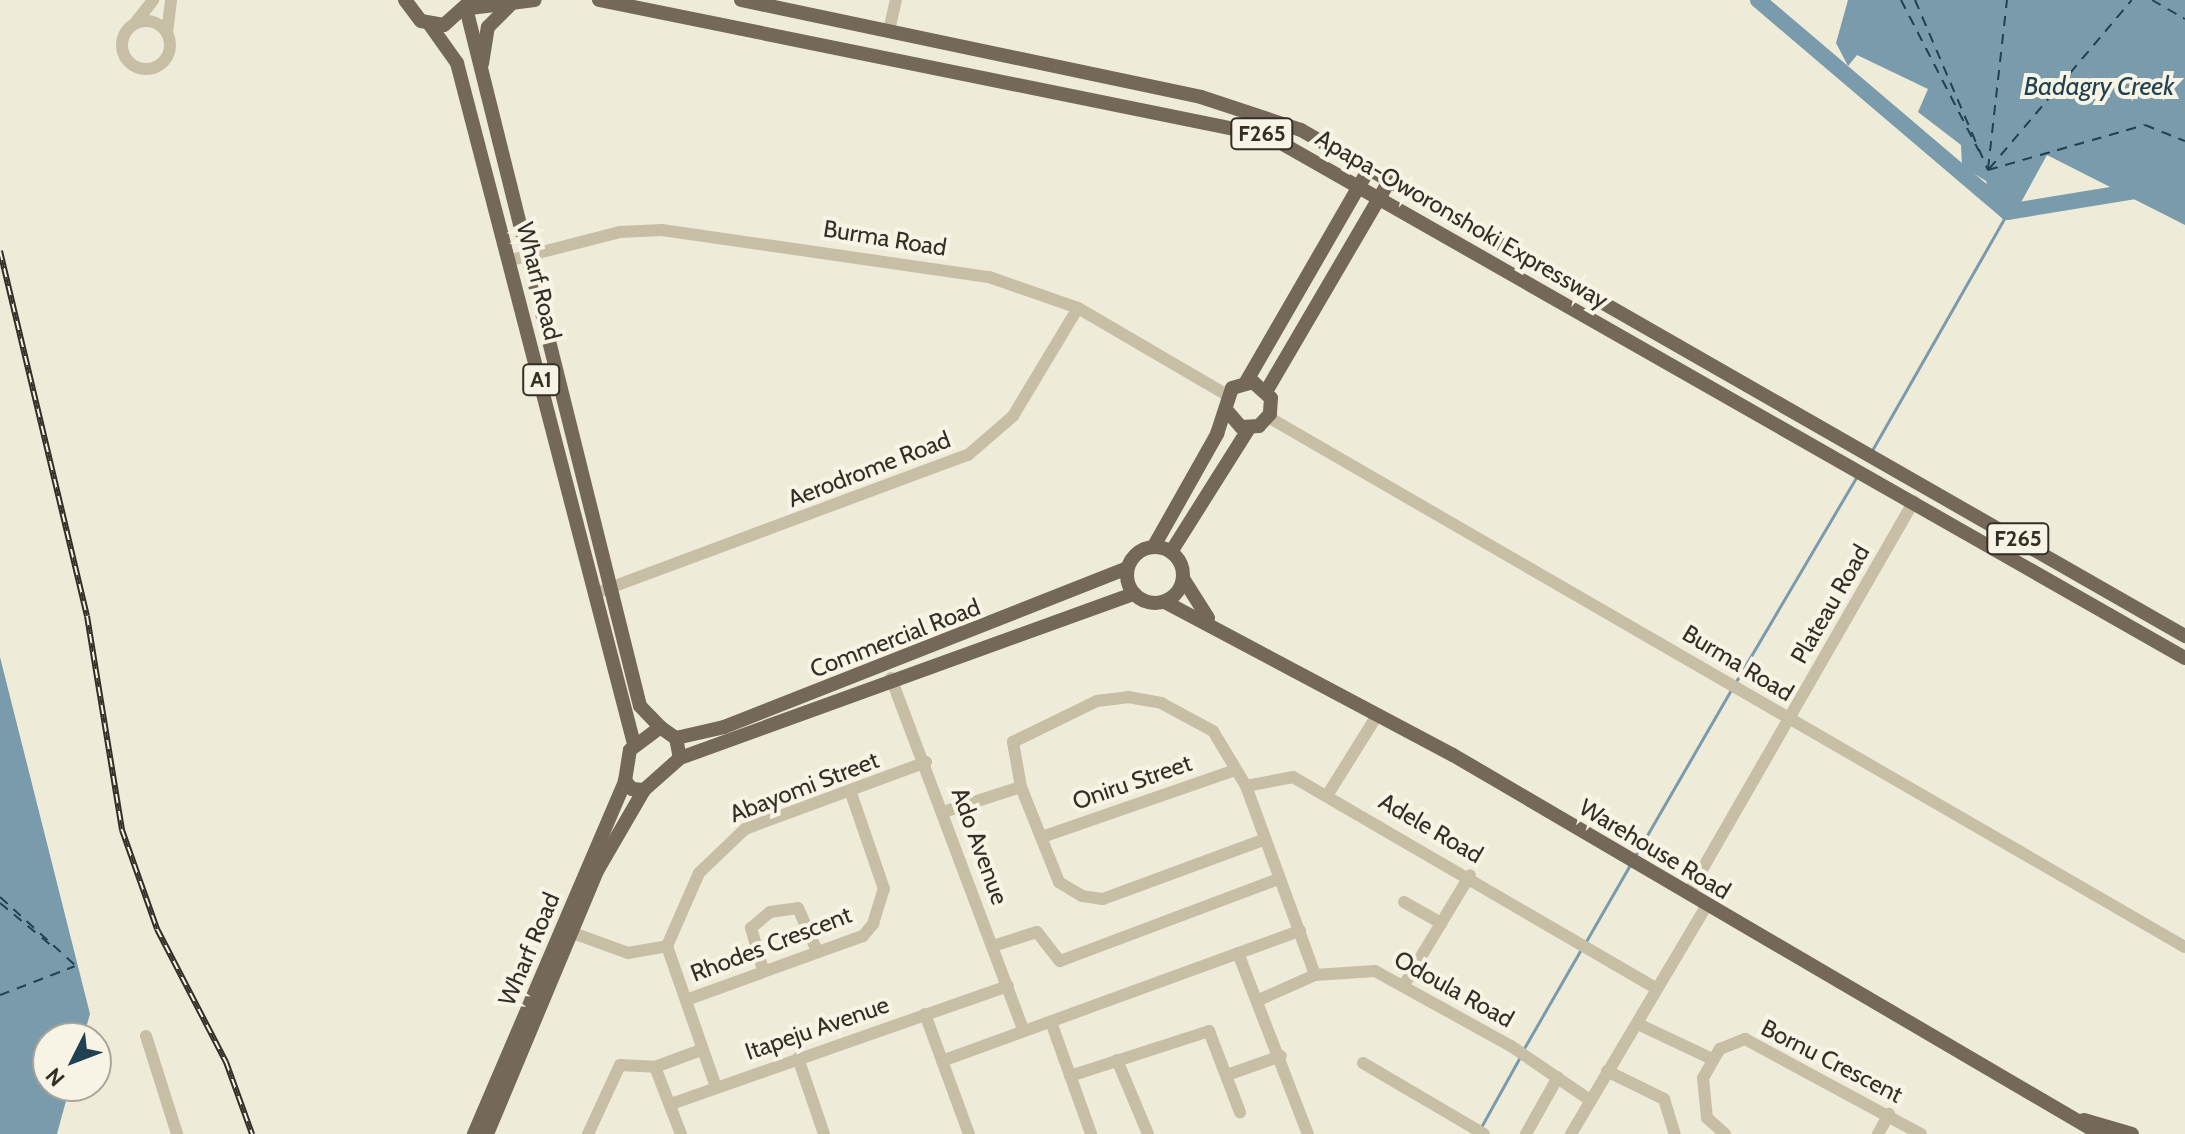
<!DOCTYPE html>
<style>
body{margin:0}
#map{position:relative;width:2185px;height:1134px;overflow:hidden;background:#efebd9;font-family:Cabin,sans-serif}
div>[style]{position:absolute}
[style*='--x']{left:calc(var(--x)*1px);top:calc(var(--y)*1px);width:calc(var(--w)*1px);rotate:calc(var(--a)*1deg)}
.water>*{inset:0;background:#7a9bab}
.stream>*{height:3px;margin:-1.5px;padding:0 1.5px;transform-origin:1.5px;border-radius:1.5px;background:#7a9bab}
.river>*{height:16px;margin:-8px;padding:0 8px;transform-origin:8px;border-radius:8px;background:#7a9bab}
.ferry>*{height:2px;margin-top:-1px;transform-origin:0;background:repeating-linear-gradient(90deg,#1f4152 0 10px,transparent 0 18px)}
.minor>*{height:12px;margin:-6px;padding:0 6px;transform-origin:6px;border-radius:6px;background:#c7bea6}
.minor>.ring{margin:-6px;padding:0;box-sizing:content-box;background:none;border:12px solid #c7bea6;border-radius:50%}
.major>*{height:14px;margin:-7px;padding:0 7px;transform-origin:7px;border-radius:7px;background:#746958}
.major>.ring{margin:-7px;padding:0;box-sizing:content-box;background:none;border:14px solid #746958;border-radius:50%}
.rail>*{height:6px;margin-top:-3px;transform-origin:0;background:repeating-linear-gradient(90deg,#f8f4e5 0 9px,#332e26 0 18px);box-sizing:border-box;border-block:2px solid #332e26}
span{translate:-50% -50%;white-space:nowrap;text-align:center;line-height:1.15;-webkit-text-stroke:8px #f8f4e5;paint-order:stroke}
.shield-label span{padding:2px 6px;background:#f8f4e5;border:2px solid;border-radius:6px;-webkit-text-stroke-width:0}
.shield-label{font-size:22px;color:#332e26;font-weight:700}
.street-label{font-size:24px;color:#332e26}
.water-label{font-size:26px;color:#1f4152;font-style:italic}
.north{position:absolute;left:32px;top:1022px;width:80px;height:80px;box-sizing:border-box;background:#f8f4e5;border:2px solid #a9a599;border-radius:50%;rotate:228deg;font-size:22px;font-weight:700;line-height:32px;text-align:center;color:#332e26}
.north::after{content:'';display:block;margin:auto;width:28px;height:36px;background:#1f4152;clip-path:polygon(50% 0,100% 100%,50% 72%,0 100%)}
</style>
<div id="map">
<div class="water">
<div style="clip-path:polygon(1848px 0,2185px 0,2185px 225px,2047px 155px,2013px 217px,2006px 216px,1993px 207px,1986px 181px,1962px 166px,1961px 145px,1918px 112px,1928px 89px,1857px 55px,1848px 66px,1836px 43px)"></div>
<div style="clip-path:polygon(0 657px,90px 1014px,83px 1038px,48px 1038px,48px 1086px,70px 1086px,57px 1134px,0 1134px)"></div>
</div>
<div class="stream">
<div style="--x:1871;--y:452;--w:273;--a:-60.3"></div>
<div style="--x:1735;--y:683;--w:240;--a:-59.5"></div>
<div style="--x:1635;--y:856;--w:192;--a:-60"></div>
<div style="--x:1585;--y:943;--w:92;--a:-60.1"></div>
<div style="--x:1523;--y:1050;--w:116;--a:-60.1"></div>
<div style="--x:1481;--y:1127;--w:80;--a:-60.9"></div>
</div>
<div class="river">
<div style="--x:1758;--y:0;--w:327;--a:40.4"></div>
<div style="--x:2007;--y:212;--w:180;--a:-9.3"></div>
</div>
<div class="ferry">
<div style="--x:1901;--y:0;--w:170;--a:62.7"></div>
<div style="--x:1915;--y:0;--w:185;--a:66.8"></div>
<div style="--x:1988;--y:170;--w:163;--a:-16"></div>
<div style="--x:2145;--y:125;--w:43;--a:21.8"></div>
<div style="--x:2152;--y:0;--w:38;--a:30"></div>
<div style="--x:1988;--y:169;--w:170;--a:-83.6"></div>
<div style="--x:1989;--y:169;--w:221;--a:-49.8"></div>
<div style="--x:0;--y:897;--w:103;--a:42.2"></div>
<div style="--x:0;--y:903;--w:69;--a:39.7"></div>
<div style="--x:0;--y:995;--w:80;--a:-21.1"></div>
</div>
<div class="minor">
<div class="ring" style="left:122px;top:21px;width:36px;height:36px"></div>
<div style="--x:136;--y:22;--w:28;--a:-52"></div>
<div style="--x:889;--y:30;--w:31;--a:-77"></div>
<div style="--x:167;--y:33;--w:33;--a:-83"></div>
<div style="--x:511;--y:260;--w:113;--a:-14.4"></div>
<div style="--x:620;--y:232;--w:42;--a:-2.7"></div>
<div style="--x:662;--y:230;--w:330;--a:8.2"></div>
<div style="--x:989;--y:277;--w:94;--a:19.2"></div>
<div style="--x:1078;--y:308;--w:173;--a:30.3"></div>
<div style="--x:1268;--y:417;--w:1059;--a:30.03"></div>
<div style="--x:596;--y:593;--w:397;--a:-20.4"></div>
<div style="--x:968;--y:455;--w:60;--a:-40.9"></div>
<div style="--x:1013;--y:416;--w:126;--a:-59"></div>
<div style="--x:891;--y:678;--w:377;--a:69.4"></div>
<div style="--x:1246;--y:786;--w:48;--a:-10.8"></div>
<div style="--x:1293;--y:777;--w:421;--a:30.2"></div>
<div style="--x:1328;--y:794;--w:94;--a:-58"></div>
<div style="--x:943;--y:812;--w:82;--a:-17.8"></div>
<div style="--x:1042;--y:837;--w:205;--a:-19.1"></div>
<div style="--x:1263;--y:840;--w:171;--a:159.8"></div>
<div style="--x:1103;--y:899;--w:21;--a:-172"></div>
<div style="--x:1082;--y:896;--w:27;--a:-149"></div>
<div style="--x:1059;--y:882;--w:102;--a:-111.8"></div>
<div style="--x:1021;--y:787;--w:46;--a:-100.1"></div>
<div style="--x:1013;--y:742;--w:93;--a:-26"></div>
<div style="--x:1097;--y:701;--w:31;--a:-7"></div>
<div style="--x:1128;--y:697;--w:34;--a:10"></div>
<div style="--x:1161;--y:703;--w:59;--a:28.3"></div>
<div style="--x:1213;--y:731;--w:64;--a:59"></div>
<div style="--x:1246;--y:786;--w:201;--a:69.9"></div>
<div style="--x:1688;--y:894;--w:453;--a:-60.1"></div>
<div style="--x:1404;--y:902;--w:43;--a:29.6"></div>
<div style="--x:573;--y:933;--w:59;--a:20"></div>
<div style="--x:628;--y:953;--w:40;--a:-10"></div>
<div style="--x:993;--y:946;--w:46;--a:-17.7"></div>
<div style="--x:1037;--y:932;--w:37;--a:52"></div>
<div style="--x:1060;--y:961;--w:233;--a:-20.6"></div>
<div style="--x:1238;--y:953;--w:194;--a:68.9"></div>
<div style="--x:763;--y:970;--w:44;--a:-105.9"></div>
<div style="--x:751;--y:928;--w:25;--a:-40"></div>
<div style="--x:770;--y:912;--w:28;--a:-8"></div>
<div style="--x:798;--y:908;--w:47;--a:66.2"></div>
<div style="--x:1404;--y:985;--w:128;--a:-59"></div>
<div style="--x:1261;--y:999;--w:59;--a:-24"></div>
<div style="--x:1315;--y:975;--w:60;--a:-3.8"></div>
<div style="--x:1375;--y:971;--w:155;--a:28.9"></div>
<div style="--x:1511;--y:1046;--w:96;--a:34.4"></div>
<div style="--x:686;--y:1000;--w:188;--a:-19.9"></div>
<div style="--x:863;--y:936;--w:16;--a:-50"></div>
<div style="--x:873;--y:924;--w:37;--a:-73"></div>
<div style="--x:884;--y:889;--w:102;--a:-109"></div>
<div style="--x:925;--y:1014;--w:128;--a:69.9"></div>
<div style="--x:1051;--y:1022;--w:119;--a:70.3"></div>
<div style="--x:1638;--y:1024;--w:82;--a:25.3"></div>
<div style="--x:146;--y:1036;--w:103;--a:72.4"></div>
<div style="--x:798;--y:1058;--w:80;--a:71.1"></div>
<div style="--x:1117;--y:1060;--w:80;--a:67.3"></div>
<div style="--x:942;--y:1061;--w:381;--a:-20"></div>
<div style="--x:1363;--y:1063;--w:140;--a:30.4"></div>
<div style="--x:655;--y:1067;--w:72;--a:68.8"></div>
<div style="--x:1607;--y:1071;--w:64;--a:26.2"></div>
<div style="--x:1664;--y:1099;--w:37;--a:73"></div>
<div style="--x:1227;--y:1075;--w:57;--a:-19.4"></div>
<div style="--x:1070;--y:1076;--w:146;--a:-17.9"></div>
<div style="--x:1209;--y:1031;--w:87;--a:69.1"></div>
<div style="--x:716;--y:1087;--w:149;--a:-109.2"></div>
<div style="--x:667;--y:946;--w:80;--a:-66.3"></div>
<div style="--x:699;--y:873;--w:64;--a:-43.7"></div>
<div style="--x:745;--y:829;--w:193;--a:-20.3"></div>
<div style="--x:671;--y:1104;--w:357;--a:-19.3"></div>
<div style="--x:588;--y:1134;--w:76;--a:-65.1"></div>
<div style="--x:620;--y:1065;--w:35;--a:3"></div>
<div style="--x:655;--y:1067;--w:49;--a:-20.3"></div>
<div style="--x:1526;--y:1134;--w:65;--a:-60.7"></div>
<div style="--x:1571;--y:1134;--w:266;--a:-59.3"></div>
<div style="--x:1725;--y:1134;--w:24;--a:-138"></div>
<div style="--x:1707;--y:1118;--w:40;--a:-95.7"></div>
<div style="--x:1703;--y:1078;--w:34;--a:-60"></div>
<div style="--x:1720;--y:1049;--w:27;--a:-22"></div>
<div style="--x:1745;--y:1039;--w:200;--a:28.4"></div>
<div style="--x:1878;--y:1134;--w:23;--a:-61"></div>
</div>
<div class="major">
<div style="--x:405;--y:0;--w:26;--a:53"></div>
<div style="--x:421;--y:21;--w:23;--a:10"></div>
<div style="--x:444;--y:25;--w:38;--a:-42"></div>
<div style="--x:599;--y:0;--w:684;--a:11.47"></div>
<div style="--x:1269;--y:136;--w:1054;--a:29.68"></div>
<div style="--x:741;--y:0;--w:470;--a:11.9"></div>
<div style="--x:1201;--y:97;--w:105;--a:18.3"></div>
<div style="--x:1301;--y:130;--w:1019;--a:29.79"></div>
<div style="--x:470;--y:8;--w:65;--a:-7"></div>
<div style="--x:467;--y:12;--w:715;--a:76"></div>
<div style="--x:640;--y:706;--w:29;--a:46"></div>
<div style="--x:430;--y:25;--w:47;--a:54.6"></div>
<div style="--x:457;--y:63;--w:704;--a:75.43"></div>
<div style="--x:482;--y:64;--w:37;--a:-81"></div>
<div style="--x:488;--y:27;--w:35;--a:-45"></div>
<div style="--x:1246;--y:382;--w:236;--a:-60"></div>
<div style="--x:1267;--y:390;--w:246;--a:-59.7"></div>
<div style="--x:1154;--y:546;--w:129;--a:-60.6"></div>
<div style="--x:1217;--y:434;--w:48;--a:-71.9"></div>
<div style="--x:1232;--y:388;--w:22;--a:-16"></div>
<div style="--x:1253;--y:382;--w:24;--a:42"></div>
<div style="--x:1271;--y:398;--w:16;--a:94"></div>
<div style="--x:1270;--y:414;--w:16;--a:133"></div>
<div style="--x:1259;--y:426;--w:18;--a:177"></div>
<div style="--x:1241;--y:427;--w:23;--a:-131"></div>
<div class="ring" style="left:1127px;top:547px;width:42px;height:42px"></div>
<div style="--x:1171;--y:552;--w:146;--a:-57.8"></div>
<div style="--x:1184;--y:580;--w:45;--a:57.7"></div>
<div style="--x:1165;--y:602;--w:326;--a:28"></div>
<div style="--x:1453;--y:755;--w:750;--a:30.36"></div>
<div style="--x:660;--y:727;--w:19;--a:35"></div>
<div style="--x:676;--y:738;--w:20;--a:79"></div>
<div style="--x:680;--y:758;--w:48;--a:138.4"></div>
<div style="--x:644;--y:790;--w:12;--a:-175"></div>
<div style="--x:632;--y:789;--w:11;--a:-131"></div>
<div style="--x:625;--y:781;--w:31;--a:-81"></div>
<div style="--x:630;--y:750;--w:38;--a:-37"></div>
<div style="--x:676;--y:738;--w:49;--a:-12.9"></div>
<div style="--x:724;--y:727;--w:433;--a:-21.5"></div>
<div style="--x:680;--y:758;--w:483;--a:-19.9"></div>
<div style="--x:2084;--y:1120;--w:50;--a:16.3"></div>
<div style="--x:474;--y:1134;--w:384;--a:-66.8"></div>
<div style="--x:487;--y:1134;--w:285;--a:-67.3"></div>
<div style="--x:597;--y:871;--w:94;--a:-59.9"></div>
</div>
<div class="rail">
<div style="--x:0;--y:251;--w:375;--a:76.6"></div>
<div style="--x:87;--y:616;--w:217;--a:80.7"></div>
<div style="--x:122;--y:830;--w:105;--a:70.5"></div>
<div style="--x:157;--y:929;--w:150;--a:62.6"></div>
<div style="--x:226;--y:1062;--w:77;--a:70.1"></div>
</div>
<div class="shield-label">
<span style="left:1262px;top:134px">F265</span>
<span style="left:541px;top:380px">A1</span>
<span style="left:2018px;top:539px">F265</span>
</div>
<div class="street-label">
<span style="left:1462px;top:219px;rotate:30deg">Apapa-Oworonshoki Expressway</span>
<span style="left:885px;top:238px;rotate:9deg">Burma Road</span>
<span style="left:539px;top:281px;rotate:76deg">Wharf Road</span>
<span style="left:869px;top:469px;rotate:-21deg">Aerodrome Road</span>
<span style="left:1830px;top:604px;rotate:-60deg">Plateau Road</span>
<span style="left:895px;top:638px;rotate:-21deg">Commercial Road</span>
<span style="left:1738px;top:663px;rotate:31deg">Burma Road</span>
<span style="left:1132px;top:782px;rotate:-19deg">Oniru Street</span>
<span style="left:804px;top:787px;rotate:-21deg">Abayomi Street</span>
<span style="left:1431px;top:828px;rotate:30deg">Adele Road</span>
<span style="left:980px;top:846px;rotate:70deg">Ado Avenue</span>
<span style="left:1655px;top:849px;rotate:31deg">Warehouse Road</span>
<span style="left:771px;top:944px;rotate:-21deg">Rhodes Crescent</span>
<span style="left:529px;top:949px;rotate:-67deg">Wharf Road</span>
<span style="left:1454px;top:989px;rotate:29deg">Odoula Road</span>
<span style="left:817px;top:1028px;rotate:-19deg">Itapeju Avenue</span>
<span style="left:1832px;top:1061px;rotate:27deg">Bornu Crescent</span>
</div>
<div class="water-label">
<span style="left:2099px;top:87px">Badagry Creek</span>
</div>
<div class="north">N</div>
</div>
